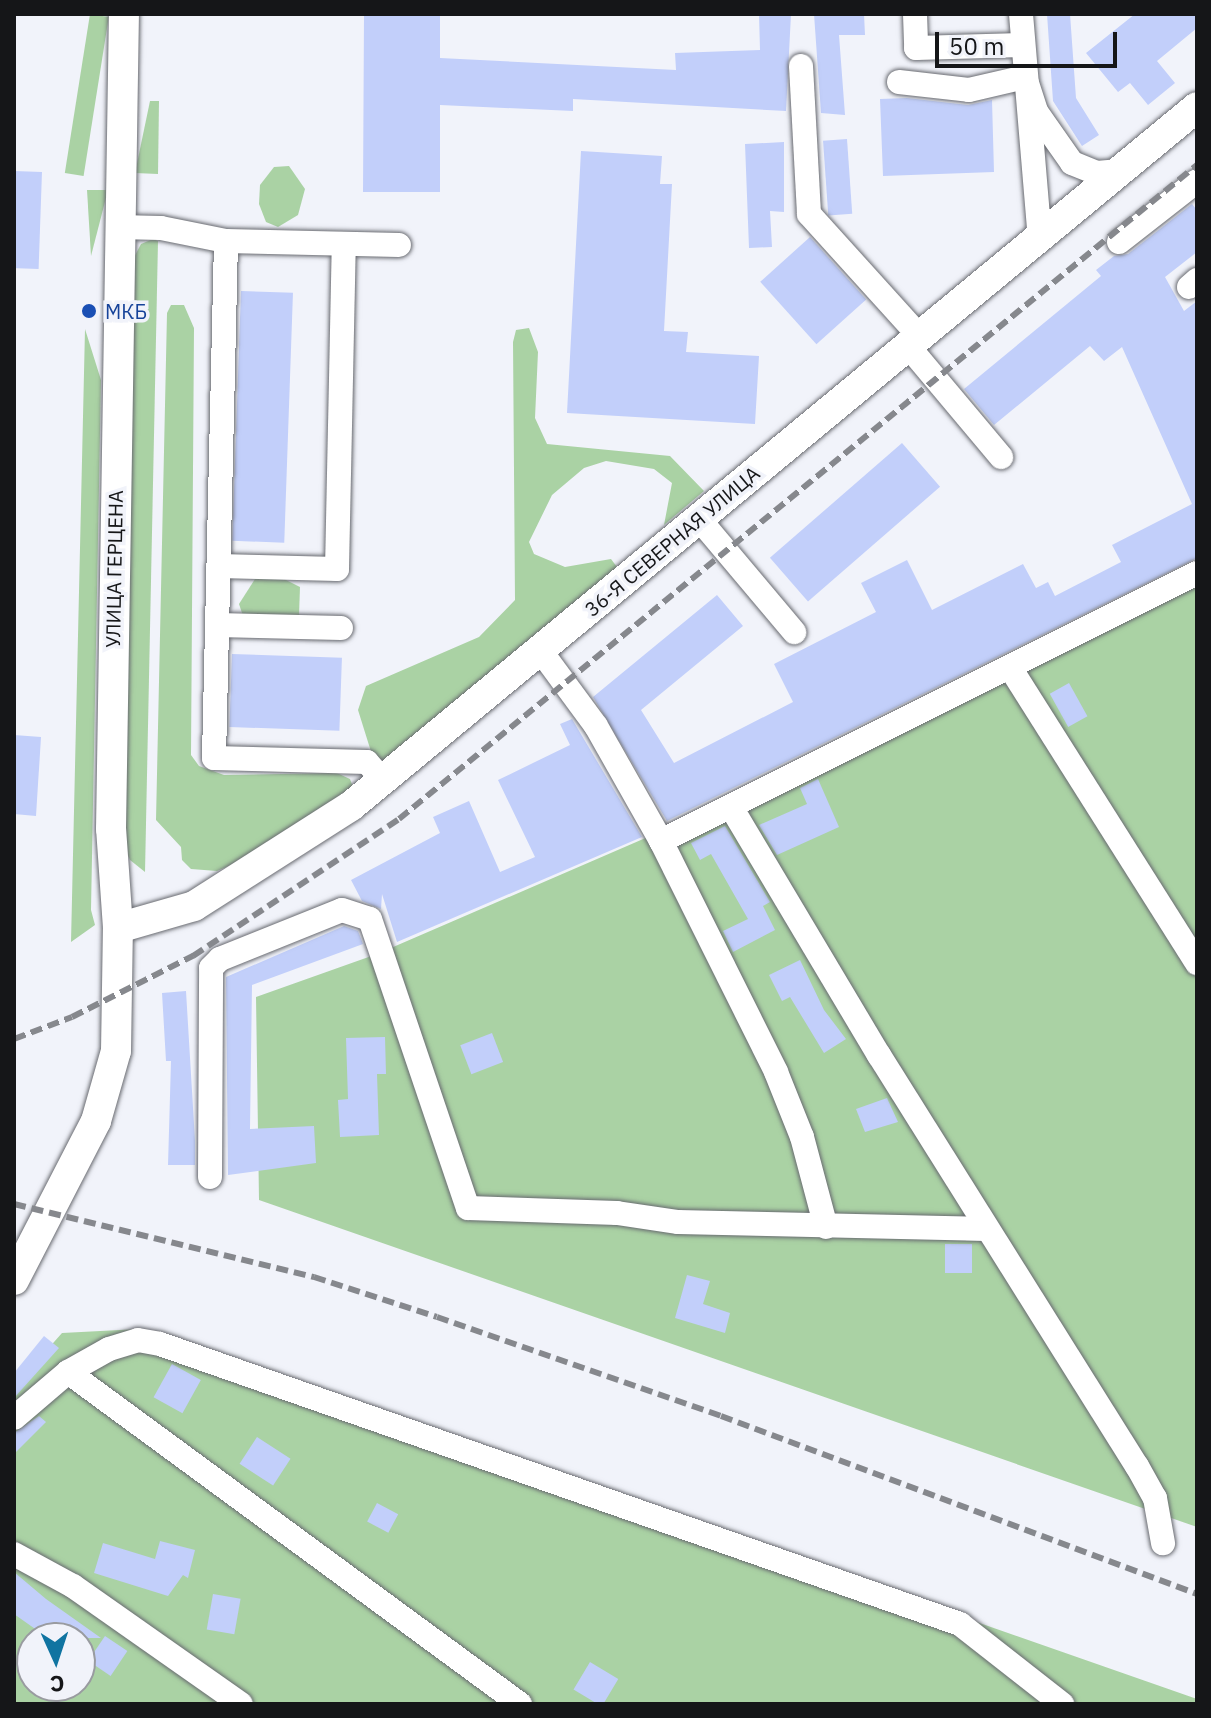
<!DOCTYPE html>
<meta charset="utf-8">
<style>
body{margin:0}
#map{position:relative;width:1211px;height:1718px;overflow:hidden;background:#f1f3fa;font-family:"IBM Plex Sans",sans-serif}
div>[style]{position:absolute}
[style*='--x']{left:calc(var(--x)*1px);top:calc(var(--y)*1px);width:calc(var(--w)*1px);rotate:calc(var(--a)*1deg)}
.green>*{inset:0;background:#aad2a4;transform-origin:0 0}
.building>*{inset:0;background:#c2cffa;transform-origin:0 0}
.roads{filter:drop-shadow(0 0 2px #686a70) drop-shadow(0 0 2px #686a70)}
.minor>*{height:24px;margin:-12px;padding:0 12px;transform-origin:12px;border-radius:12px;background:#fff}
.major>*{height:30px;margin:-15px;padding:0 15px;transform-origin:15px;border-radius:15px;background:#fff}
.rail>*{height:6px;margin-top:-3px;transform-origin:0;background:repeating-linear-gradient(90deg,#86888d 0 12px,transparent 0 18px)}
.dots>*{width:22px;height:22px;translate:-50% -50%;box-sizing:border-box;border:4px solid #f1f3fa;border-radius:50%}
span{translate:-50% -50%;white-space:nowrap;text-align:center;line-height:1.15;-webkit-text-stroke:7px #f1f3fa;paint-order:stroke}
.transit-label{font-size:20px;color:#164399}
.left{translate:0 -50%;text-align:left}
.street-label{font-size:20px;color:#151618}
.frame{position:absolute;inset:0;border:16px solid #151618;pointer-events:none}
.north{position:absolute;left:16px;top:1622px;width:80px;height:80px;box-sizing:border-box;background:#f1f3fa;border:2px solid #999ba0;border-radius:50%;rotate:177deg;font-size:22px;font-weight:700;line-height:32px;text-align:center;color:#151618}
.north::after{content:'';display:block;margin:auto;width:28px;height:36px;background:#1074a1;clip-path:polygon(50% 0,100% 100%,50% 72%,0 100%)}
.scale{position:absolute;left:935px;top:32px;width:182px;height:36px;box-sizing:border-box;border:4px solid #151618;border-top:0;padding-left:10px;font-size:24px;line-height:28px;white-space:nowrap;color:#151618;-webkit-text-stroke:6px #f1f3fa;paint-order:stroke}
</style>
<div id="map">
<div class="green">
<div style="left:90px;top:14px;width:19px;height:161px;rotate:9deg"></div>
<div style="clip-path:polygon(150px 101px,159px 101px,158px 174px,135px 173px)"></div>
<div style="clip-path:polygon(289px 166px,305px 189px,298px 215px,278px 227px,266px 222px,259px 204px,260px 185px,274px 167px)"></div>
<div style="clip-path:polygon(87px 190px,108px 190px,91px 256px)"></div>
<div style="clip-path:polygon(153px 239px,158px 241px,145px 872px,130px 860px,122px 841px,132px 261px,141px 244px)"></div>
<div style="clip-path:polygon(171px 305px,184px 305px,194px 328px,191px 755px,199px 766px,224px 775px,337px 773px,350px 779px,354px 790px,272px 847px,217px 871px,191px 869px,182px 860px,181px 847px,156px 820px,167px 313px)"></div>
<div style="clip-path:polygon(529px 328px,538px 352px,535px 418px,547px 444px,670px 456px,704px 491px,664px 525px,672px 483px,654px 469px,606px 461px,584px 468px,552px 495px,529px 542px,534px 554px,565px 567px,611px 559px,617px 567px,385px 761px,373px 758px,358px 710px,366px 686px,479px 637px,515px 600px,513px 342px,516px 330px)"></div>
<div style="clip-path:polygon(85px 329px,101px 380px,91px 910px,95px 925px,71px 942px)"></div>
<div style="clip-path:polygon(1197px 566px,1197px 1527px,259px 1200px,256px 997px,377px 954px,664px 830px)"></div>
<div style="clip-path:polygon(282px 578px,300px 587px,299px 615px,280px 621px,243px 616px,239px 604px,255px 579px)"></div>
<div style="clip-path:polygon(evenodd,139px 1329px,1197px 1699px,1197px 1704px,14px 1704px,14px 1387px,62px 1333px,139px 1329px,32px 1638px,80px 1638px,80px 1686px,32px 1686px,32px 1638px)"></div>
</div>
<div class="building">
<div style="clip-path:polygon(364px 14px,440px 14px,440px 58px,676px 70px,675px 53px,760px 50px,759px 14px,791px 14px,786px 111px,573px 99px,573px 111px,440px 105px,440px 192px,363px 192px)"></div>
<div style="clip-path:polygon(814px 14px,864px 14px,865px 35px,839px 35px,845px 115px,821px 113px)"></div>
<div style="clip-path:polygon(1047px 14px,1070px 14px,1076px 98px,1099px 135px,1082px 146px,1053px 101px)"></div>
<div style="clip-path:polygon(1135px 14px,1197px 14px,1197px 28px,1157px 61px,1175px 83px,1148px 105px,1130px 83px,1118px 92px,1086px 53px)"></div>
<div style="clip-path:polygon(907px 98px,968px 105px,992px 100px,994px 172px,883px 176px,880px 99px)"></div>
<div style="left:847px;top:139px;width:75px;height:24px;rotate:86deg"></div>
<div style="clip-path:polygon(784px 142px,784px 212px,770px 211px,772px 247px,749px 248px,745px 144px)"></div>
<div style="clip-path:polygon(581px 151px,662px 156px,660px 184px,672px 184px,664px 331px,688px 332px,686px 352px,759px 356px,755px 424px,567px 413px)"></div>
<div style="left:14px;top:171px;width:28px;height:97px;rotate:2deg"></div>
<div style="clip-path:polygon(1192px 204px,1197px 210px,1197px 252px,1165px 277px,1184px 311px,1197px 301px,1197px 558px,667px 821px,593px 697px,717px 595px,743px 626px,641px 710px,674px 763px,793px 702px,774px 664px,876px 612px,861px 583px,907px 560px,932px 610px,1023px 564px,1036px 588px,1048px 582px,1055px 596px,1121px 562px,1112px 545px,1192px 504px,1122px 347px,1104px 361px,1090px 346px,994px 425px,964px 389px,1101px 276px,1096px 270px,1114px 256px,1128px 254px)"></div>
<div style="left:810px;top:237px;width:84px;height:67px;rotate:48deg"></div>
<div style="left:241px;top:291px;width:52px;height:250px;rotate:2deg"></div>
<div style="left:902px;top:443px;width:58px;height:175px;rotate:49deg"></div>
<div style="left:232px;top:654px;width:110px;height:73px;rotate:2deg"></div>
<div style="left:1069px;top:683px;width:38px;height:22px;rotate:61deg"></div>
<div style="clip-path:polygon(572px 719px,642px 837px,397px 942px,382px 894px,381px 909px,362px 901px,351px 880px,440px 833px,433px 817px,469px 801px,500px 872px,535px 857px,498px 780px,570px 745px,560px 724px)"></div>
<div style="clip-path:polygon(14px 735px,41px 737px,36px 816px,14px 814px)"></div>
<div style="clip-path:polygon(818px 779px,839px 827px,777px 855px,759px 825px,807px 804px,800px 788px)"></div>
<div style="clip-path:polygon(725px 826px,770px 902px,763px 906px,775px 930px,733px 952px,723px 931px,748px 919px,711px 854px,700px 860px,691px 843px)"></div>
<div style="clip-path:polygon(344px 926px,358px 931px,363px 944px,252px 985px,250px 1129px,314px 1126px,316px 1163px,228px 1175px,226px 977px)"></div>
<div style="clip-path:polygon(800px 960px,824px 1010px,846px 1039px,824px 1053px,790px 997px,782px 1001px,769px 975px)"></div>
<div style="clip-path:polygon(186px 991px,195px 1141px,195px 1165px,168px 1165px,171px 1061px,166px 1061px,162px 993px)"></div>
<div style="left:492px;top:1033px;width:31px;height:34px;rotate:69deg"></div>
<div style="clip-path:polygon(385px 1037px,386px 1074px,377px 1074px,379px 1135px,340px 1137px,338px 1100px,348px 1099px,346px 1038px)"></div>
<div style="clip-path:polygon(887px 1098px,898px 1122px,865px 1132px,856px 1109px)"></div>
<div style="left:945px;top:1244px;width:27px;height:29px"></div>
<div style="clip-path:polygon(687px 1275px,710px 1281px,703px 1304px,730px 1313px,725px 1333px,675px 1318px)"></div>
<div style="clip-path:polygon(44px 1336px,59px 1348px,14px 1398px,14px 1373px)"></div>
<div style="left:172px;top:1364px;width:33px;height:38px;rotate:29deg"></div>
<div style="clip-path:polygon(39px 1416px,46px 1422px,14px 1454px,14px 1433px)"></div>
<div style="left:257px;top:1437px;width:40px;height:32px;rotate:33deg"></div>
<div style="left:377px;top:1503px;width:24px;height:21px;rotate:28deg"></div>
<div style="clip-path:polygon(160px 1541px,195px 1550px,188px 1578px,183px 1575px,168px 1596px,94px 1573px,103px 1543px,155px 1559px)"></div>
<div style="clip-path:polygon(14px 1572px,46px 1599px,101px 1638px,48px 1638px,14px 1614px)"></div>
<div style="left:213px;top:1594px;width:28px;height:36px;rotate:10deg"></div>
<div style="left:105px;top:1636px;width:27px;height:30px;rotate:34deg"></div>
<div style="left:590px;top:1662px;width:33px;height:32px;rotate:31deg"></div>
</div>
<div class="roads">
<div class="minor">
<div style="--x:915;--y:14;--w:34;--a:88"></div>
<div style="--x:916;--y:48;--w:106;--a:-1.6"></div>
<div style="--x:1021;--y:14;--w:225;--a:85.2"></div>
<div style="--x:801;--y:66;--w:148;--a:86.9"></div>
<div style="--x:809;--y:214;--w:166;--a:47.9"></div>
<div style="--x:899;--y:82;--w:70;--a:6.5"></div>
<div style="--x:969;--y:90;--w:57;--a:-13.1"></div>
<div style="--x:1025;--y:77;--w:38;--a:72"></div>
<div style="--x:1037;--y:113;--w:61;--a:55"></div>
<div style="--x:1072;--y:163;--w:27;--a:22"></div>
<div style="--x:1097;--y:173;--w:23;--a:-5"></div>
<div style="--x:118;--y:227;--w:43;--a:1.3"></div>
<div style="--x:161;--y:228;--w:66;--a:11.3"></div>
<div style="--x:226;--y:241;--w:173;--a:1.3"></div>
<div style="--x:226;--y:241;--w:517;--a:91.33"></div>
<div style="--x:214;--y:758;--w:153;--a:1.5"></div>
<div style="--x:367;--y:762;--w:23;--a:49"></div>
<div style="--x:1119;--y:242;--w:99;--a:-38"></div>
<div style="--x:1189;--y:287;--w:11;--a:-41"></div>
<div style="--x:908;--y:346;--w:145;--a:50"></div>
<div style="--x:699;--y:519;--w:148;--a:49.9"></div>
<div style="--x:219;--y:566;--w:118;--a:1.5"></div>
<div style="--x:337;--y:569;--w:325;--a:-88.8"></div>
<div style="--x:217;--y:625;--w:124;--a:1.4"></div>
<div style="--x:540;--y:650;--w:94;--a:53.6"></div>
<div style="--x:596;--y:726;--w:132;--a:60.5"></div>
<div style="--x:661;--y:841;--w:258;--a:63.5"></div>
<div style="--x:776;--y:1072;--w:70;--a:68.2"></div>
<div style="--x:802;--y:1137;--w:93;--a:75.1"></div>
<div style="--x:1011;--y:669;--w:348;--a:57.7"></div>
<div style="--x:731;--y:807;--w:289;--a:59.2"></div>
<div style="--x:879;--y:1055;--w:485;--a:57.9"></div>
<div style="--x:1137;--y:1466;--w:37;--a:61"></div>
<div style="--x:1155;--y:1498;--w:46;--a:79.9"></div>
<div style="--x:661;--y:841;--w:599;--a:-26.57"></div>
<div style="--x:210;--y:1177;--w:209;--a:-89.7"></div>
<div style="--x:211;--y:968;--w:13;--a:-45"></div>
<div style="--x:220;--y:959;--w:131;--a:-21.9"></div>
<div style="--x:342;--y:910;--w:29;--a:18"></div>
<div style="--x:370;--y:919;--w:305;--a:71.3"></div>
<div style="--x:468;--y:1208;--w:149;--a:1.9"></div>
<div style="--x:617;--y:1213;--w:62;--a:8.4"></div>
<div style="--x:678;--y:1222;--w:308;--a:1.3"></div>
<div style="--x:68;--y:1372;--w:561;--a:36.3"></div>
<div style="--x:14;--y:1418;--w:71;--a:-40.4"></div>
<div style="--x:68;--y:1372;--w:47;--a:-29.3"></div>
<div style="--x:109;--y:1349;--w:30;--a:-17"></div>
<div style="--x:138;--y:1340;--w:22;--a:10"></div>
<div style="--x:160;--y:1344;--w:848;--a:19.29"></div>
<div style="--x:960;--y:1624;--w:130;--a:38.1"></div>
<div style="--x:14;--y:1554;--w:67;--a:28.5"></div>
<div style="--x:73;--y:1586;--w:205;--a:35.1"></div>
</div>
<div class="major">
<div style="--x:118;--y:928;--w:79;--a:-16.1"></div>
<div style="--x:194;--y:906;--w:186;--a:-32.5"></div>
<div style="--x:351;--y:806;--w:1097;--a:-39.56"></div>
<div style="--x:14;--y:1280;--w:179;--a:-62.7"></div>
<div style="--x:96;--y:1121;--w:73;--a:-74.1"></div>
<div style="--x:116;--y:1051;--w:123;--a:-89.1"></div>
<div style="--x:118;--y:928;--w:99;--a:-94"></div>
<div style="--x:111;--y:829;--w:815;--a:-89.09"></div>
</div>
</div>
<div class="rail">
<div style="--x:14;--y:1039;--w:62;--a:-20.8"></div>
<div style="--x:72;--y:1017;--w:136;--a:-26.8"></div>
<div style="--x:193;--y:956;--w:247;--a:-33.6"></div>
<div style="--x:399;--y:819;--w:1032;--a:-39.34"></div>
<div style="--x:14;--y:1204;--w:309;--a:13.7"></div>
<div style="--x:314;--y:1277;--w:129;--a:18"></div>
<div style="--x:437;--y:1317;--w:301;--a:19.2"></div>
<div style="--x:721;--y:1416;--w:508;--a:20.5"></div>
</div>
<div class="dots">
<div style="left:89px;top:311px;background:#1a4fb4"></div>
</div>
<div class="transit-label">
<span class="left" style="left:105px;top:311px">МКБ</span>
</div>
<div class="street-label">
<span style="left:672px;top:541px;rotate:-40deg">36-Я СЕВЕРНАЯ УЛИЦА</span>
<span style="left:114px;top:569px;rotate:-89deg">УЛИЦА ГЕРЦЕНА</span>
</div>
<div class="frame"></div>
<div class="north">С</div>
<div class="scale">50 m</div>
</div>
